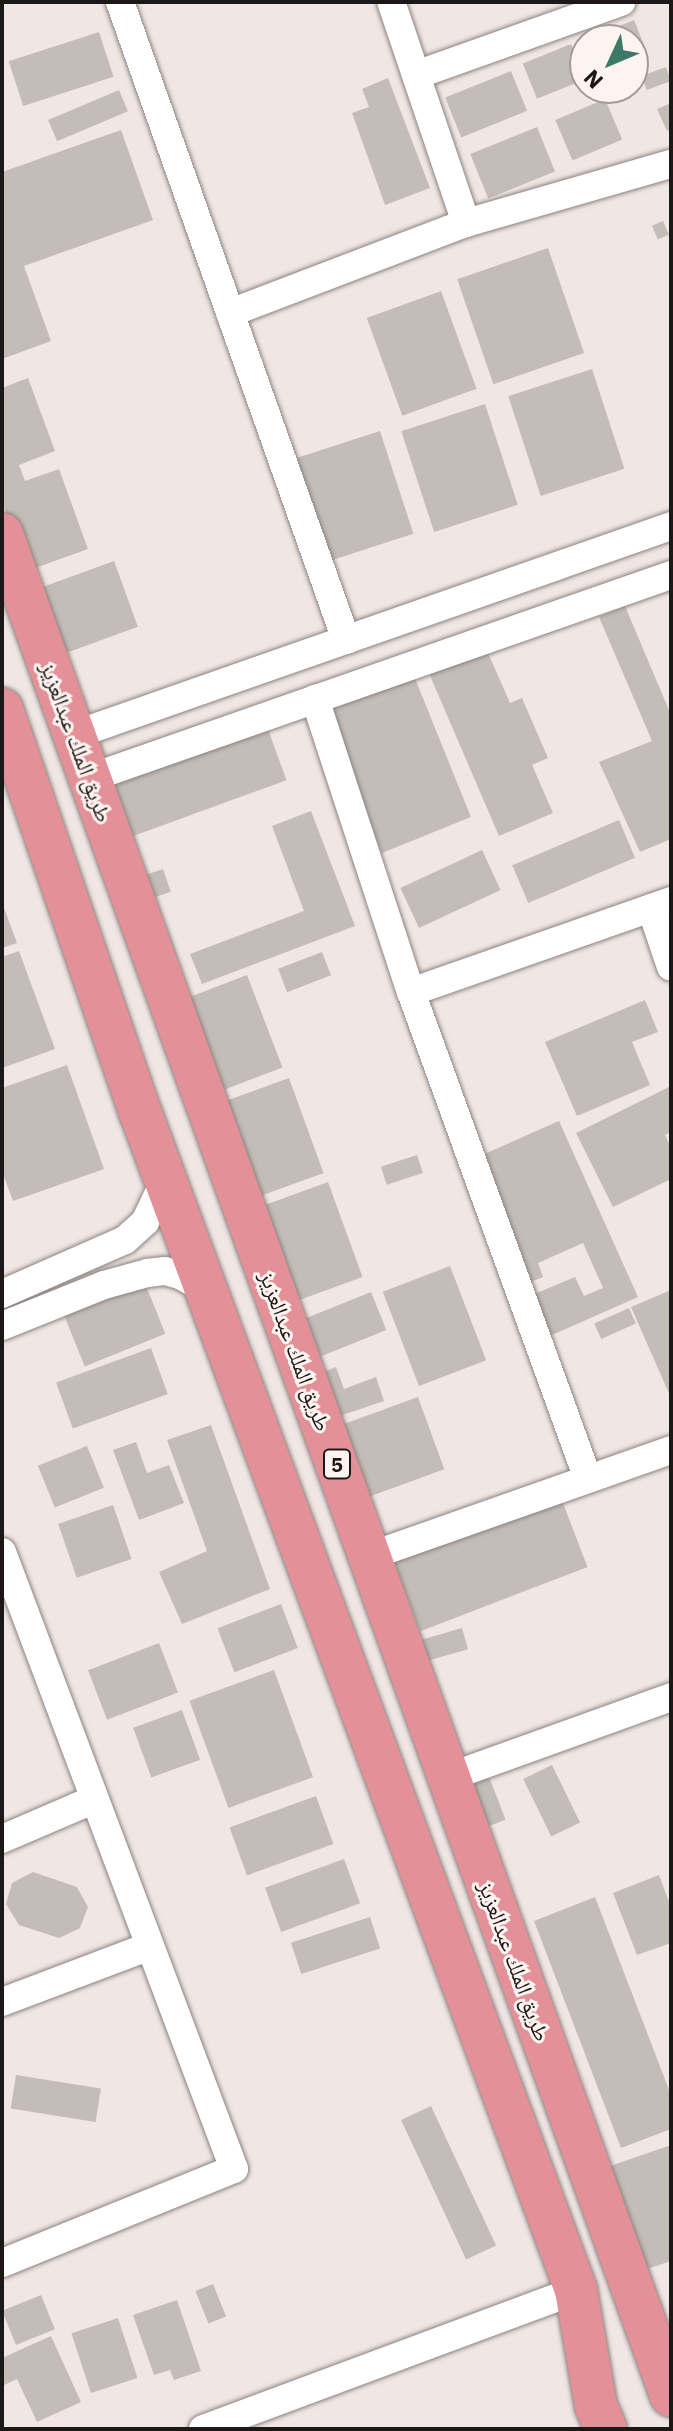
<!DOCTYPE html>
<meta charset="utf-8">
<style>
body{margin:0}
#map{position:relative;width:673px;height:2431px;overflow:hidden;background:#f0e6e3;font-family:"IBM Plex Sans","Noto Naskh Arabic",sans-serif}
div>[style]{position:absolute}
[style*='--x']{left:calc(var(--x)*1px);top:calc(var(--y)*1px);width:calc(var(--w)*1px);rotate:calc(var(--a)*1deg)}
.building>*{inset:0;background:#c4bdb7;transform-origin:0 0}
.roads{filter:drop-shadow(0 0 2px #8c8380) drop-shadow(0 0 2px #8c8380)}
.minor>*{height:28px;margin:-14px;padding:0 14px;transform-origin:14px;border-radius:14px;background:#fff}
.highway>*{height:42px;margin:-21px;padding:0 21px;transform-origin:21px;border-radius:21px;background:#e39098}
span{translate:-50% -50%;white-space:nowrap;text-align:center;line-height:1.15;-webkit-text-stroke:6px #fdf3f0;paint-order:stroke}
.shield-label span{padding:2px 6px;background:#fdf3f0;border:2px solid;border-radius:6px;-webkit-text-stroke-width:0}
.shield-label{font-size:20px;color:#1c1817;font-weight:700}
.street-label{font-size:22px;color:#1c1817}
.frame{position:absolute;inset:0;border:4px solid #1c1817;pointer-events:none}
.north{position:absolute;left:569px;top:24px;width:80px;height:80px;box-sizing:border-box;background:#fdf3f0;border:2px solid #a39b99;border-radius:50%;rotate:226deg;font-size:22px;font-weight:700;line-height:32px;text-align:center;color:#1c1817}
.north::after{content:'';display:block;margin:auto;width:28px;height:36px;background:#3c7a67;clip-path:polygon(50% 0,100% 100%,50% 72%,0 100%)}
</style>
<div id="map">
<div class="building">
<div style="clip-path:polygon(634px 20px,648px 55px,633px 61px,633px 40px,584px 40px)"></div>
<div style="left:99px;top:32px;width:47px;height:95px;rotate:72deg"></div>
<div style="left:571px;top:44px;width:38px;height:52px;rotate:68deg"></div>
<div style="left:666px;top:67px;width:15px;height:26px;rotate:70deg"></div>
<div style="left:511px;top:71px;width:43px;height:71px;rotate:68deg"></div>
<div style="clip-path:polygon(388px 78px,430px 188px,385px 205px,352px 113px,369px 107px,362px 89px)"></div>
<div style="left:119px;top:90px;width:23px;height:77px;rotate:67deg"></div>
<div style="left:605px;top:99px;width:44px;height:54px;rotate:67deg"></div>
<div style="clip-path:polygon(671px 103px,671px 129px,667px 131px,657px 109px)"></div>
<div style="left:537px;top:127px;width:48px;height:72px;rotate:68deg"></div>
<div style="clip-path:polygon(121px 130px,153px 220px,24px 266px,51px 341px,2px 359px,2px 172px)"></div>
<div style="left:663px;top:221px;width:15px;height:12px;rotate:67deg"></div>
<div style="left:548px;top:248px;width:111px;height:96px;rotate:71deg"></div>
<div style="left:441px;top:291px;width:104px;height:79px;rotate:70deg"></div>
<div style="left:592px;top:369px;width:105px;height:88px;rotate:72deg"></div>
<div style="clip-path:polygon(28px 378px,55px 451px,19px 465px,25px 481px,59px 469px,88px 549px,27px 571px,2px 502px,2px 388px)"></div>
<div style="left:485px;top:404px;width:106px;height:88px;rotate:72deg"></div>
<div style="left:380px;top:431px;width:108px;height:90px;rotate:72deg"></div>
<div style="left:114px;top:561px;width:70px;height:86px;rotate:70deg"></div>
<div style="clip-path:polygon(625px 606px,671px 715px,671px 839px,640px 852px,599px 762px,652px 741px,599px 617px)"></div>
<div style="clip-path:polygon(485px 646px,510px 703px,522px 698px,548px 758px,532px 765px,553px 813px,499px 836px,428px 671px)"></div>
<div style="left:414px;top:676px;width:152px;height:96px;rotate:68deg"></div>
<div style="left:265px;top:721px;width:63px;height:163px;rotate:70deg"></div>
<div style="clip-path:polygon(311px 811px,355px 926px,202px 984px,190px 954px,304px 911px,272px 826px)"></div>
<div style="left:619px;top:820px;width:41px;height:116px;rotate:67deg"></div>
<div style="left:482px;top:850px;width:44px;height:90px;rotate:65deg"></div>
<div style="left:163px;top:869px;width:24px;height:17px;rotate:71deg"></div>
<div style="clip-path:polygon(2px 902px,17px 943px,2px 948px)"></div>
<div style="clip-path:polygon(19px 951px,55px 1049px,2px 1068px,2px 957px)"></div>
<div style="left:322px;top:952px;width:25px;height:47px;rotate:69deg"></div>
<div style="left:247px;top:975px;width:99px;height:73px;rotate:69deg"></div>
<div style="clip-path:polygon(645px 1000px,658px 1032px,632px 1042px,650px 1085px,577px 1116px,545px 1042px)"></div>
<div style="clip-path:polygon(67px 1065px,104px 1169px,13px 1201px,2px 1171px,2px 1088px)"></div>
<div style="left:289px;top:1078px;width:101px;height:77px;rotate:70deg"></div>
<div style="clip-path:polygon(671px 1086px,671px 1132px,665px 1135px,671px 1147px,671px 1179px,613px 1207px,576px 1133px)"></div>
<div style="clip-path:polygon(559px 1121px,638px 1297px,543px 1339px,525px 1298px,575px 1277px,584px 1296px,603px 1288px,583px 1243px,538px 1263px,543px 1277px,528px 1283px,473px 1159px)"></div>
<div style="left:417px;top:1155px;width:19px;height:38px;rotate:72deg"></div>
<div style="left:328px;top:1182px;width:101px;height:79px;rotate:70deg"></div>
<div style="left:450px;top:1266px;width:101px;height:72px;rotate:69deg"></div>
<div style="left:144px;top:1281px;width:57px;height:87px;rotate:68deg"></div>
<div style="clip-path:polygon(671px 1290px,671px 1398px,631px 1307px)"></div>
<div style="left:371px;top:1292px;width:41px;height:71px;rotate:68deg"></div>
<div style="left:629px;top:1308px;width:17px;height:38px;rotate:66deg"></div>
<div style="left:151px;top:1348px;width:49px;height:101px;rotate:70deg"></div>
<div style="clip-path:polygon(336px 1367px,344px 1389px,376px 1377px,384px 1401px,334px 1418px,318px 1374px)"></div>
<div style="left:418px;top:1397px;width:77px;height:89px;rotate:70deg"></div>
<div style="clip-path:polygon(211px 1425px,270px 1589px,182px 1624px,159px 1572px,207px 1551px,167px 1440px)"></div>
<div style="clip-path:polygon(136px 1442px,147px 1473px,169px 1465px,184px 1503px,139px 1520px,113px 1450px)"></div>
<div style="left:87px;top:1446px;width:45px;height:53px;rotate:68deg"></div>
<div style="left:561px;top:1498px;width:74px;height:179px;rotate:69deg"></div>
<div style="left:113px;top:1505px;width:57px;height:58px;rotate:71deg"></div>
<div style="left:281px;top:1604px;width:47px;height:68px;rotate:69deg"></div>
<div style="left:462px;top:1628px;width:22px;height:44px;rotate:74deg"></div>
<div style="left:159px;top:1643px;width:53px;height:76px;rotate:69deg"></div>
<div style="left:274px;top:1670px;width:114px;height:90px;rotate:70deg"></div>
<div style="left:182px;top:1710px;width:53px;height:52px;rotate:70deg"></div>
<div style="left:552px;top:1765px;width:64px;height:32px;rotate:64deg"></div>
<div style="left:488px;top:1774px;width:49px;height:26px;rotate:69deg"></div>
<div style="left:316px;top:1796px;width:51px;height:92px;rotate:70deg"></div>
<div style="left:344px;top:1859px;width:47px;height:84px;rotate:70deg"></div>
<div style="clip-path:polygon(33px 1872px,77px 1887px,88px 1907px,80px 1928px,59px 1938px,19px 1925px,6px 1904px,12px 1883px)"></div>
<div style="clip-path:polygon(659px 1875px,671px 1907px,671px 1943px,637px 1955px,613px 1893px)"></div>
<div style="clip-path:polygon(595px 1897px,671px 2095px,671px 2129px,621px 2148px,534px 1921px)"></div>
<div style="left:370px;top:1917px;width:33px;height:83px;rotate:72deg"></div>
<div style="left:16px;top:2075px;width:86px;height:34px;rotate:9deg"></div>
<div style="left:431px;top:2106px;width:154px;height:33px;rotate:65deg"></div>
<div style="clip-path:polygon(671px 2145px,671px 2261px,635px 2273px,599px 2170px)"></div>
<div style="left:213px;top:2284px;width:35px;height:19px;rotate:68deg"></div>
<div style="left:41px;top:2295px;width:37px;height:42px;rotate:68deg"></div>
<div style="clip-path:polygon(177px 2300px,201px 2371px,174px 2380px,170px 2370px,154px 2375px,133px 2315px)"></div>
<div style="left:118px;top:2318px;width:63px;height:49px;rotate:72deg"></div>
<div style="clip-path:polygon(51px 2336px,81px 2402px,37px 2422px,17px 2379px,2px 2386px,2px 2358px)"></div>
</div>
<div class="roads">
<div class="minor">
<div style="--x:120;--y:2;--w:677;--a:70.49"></div>
<div style="--x:416;--y:75;--w:218;--a:-19.6"></div>
<div style="--x:466;--y:223;--w:213;--a:-16.1"></div>
<div style="--x:230;--y:313;--w:253;--a:-20.9"></div>
<div style="--x:466;--y:223;--w:233;--a:-108.7"></div>
<div style="--x:315;--y:699;--w:308;--a:71.9"></div>
<div style="--x:411;--y:992;--w:518;--a:70.03"></div>
<div style="--x:74;--y:735;--w:633;--a:-19.29"></div>
<div style="--x:90;--y:778;--w:615;--a:-19.26"></div>
<div style="--x:651;--y:908;--w:62;--a:71.3"></div>
<div style="--x:411;--y:992;--w:275;--a:-19.3"></div>
<div style="--x:2;--y:1294;--w:134;--a:-23.7"></div>
<div style="--x:125;--y:1240;--w:27;--a:-42"></div>
<div style="--x:145;--y:1222;--w:47;--a:-64.5"></div>
<div style="--x:2;--y:1326;--w:110;--a:-21.9"></div>
<div style="--x:104;--y:1285;--w:46;--a:-15.3"></div>
<div style="--x:148;--y:1273;--w:17;--a:-7"></div>
<div style="--x:165;--y:1271;--w:16;--a:15"></div>
<div style="--x:180;--y:1275;--w:29;--a:29"></div>
<div style="--x:2;--y:1552;--w:659;--a:69.39"></div>
<div style="--x:234;--y:2169;--w:250;--a:157.9"></div>
<div style="--x:370;--y:1556;--w:319;--a:-19.4"></div>
<div style="--x:449;--y:1777;--w:236;--a:-19.8"></div>
<div style="--x:2;--y:1839;--w:101;--a:-23.3"></div>
<div style="--x:2;--y:2002;--w:158;--a:-20.7"></div>
<div style="--x:203;--y:2429;--w:398;--a:-20.4"></div>
</div>
<div class="highway">
<div style="--x:2;--y:534;--w:1978;--a:70.23"></div>
<div style="--x:2;--y:709;--w:428;--a:71.1"></div>
<div style="--x:141;--y:1114;--w:1254;--a:69.7"></div>
<div style="--x:576;--y:2290;--w:118;--a:80.2"></div>
<div style="--x:596;--y:2406;--w:25;--a:67"></div>
</div>
</div>
<div class="shield-label">
<span style="left:337px;top:1464px">5</span>
</div>
<div class="street-label">
<span style="left:77px;top:742px;rotate:70deg">طريق الملك عبدالعزيز</span>
<span style="left:296px;top:1351px;rotate:70deg">طريق الملك عبدالعزيز</span>
<span style="left:515px;top:1961px;rotate:70deg">طريق الملك عبدالعزيز</span>
</div>
<div class="frame"></div>
<div class="north">N</div>
</div>
